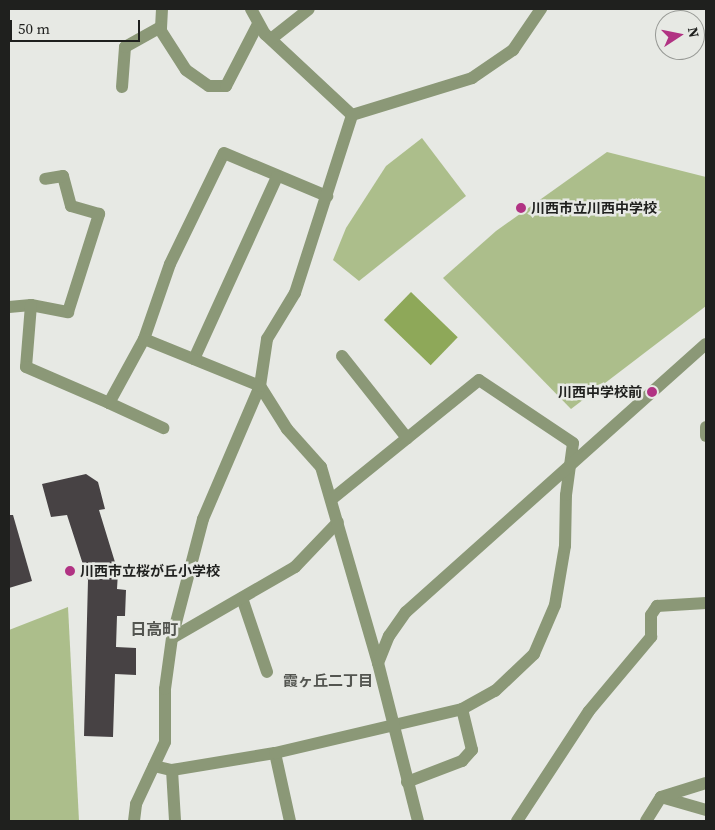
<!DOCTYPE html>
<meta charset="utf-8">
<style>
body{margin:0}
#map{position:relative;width:715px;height:830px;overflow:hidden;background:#e7e9e4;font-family:"Source Serif 4","Noto Sans JP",serif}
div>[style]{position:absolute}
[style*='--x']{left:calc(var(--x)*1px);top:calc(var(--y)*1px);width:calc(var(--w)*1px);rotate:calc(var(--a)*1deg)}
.green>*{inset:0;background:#acbe8b}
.water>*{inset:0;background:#8ea859;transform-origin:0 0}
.building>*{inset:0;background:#474244}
.minor>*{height:12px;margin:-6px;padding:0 6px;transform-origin:6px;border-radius:6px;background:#8b9877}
.dots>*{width:14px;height:14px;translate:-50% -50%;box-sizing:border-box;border:2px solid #e7e9e4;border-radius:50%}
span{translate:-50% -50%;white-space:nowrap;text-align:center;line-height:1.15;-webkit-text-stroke:5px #e7e9e4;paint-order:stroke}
.poi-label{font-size:14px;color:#1f201e;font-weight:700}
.left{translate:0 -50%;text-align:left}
.right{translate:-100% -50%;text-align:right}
.neighbourhood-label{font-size:15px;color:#535550;font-weight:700}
.quarter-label{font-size:16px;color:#535550;font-weight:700}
.frame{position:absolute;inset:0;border:10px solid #1f201e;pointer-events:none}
.north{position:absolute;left:655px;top:10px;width:50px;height:50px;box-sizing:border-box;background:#e7e9e4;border:1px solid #979995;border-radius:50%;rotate:79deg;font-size:14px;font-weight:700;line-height:20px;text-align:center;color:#1f201e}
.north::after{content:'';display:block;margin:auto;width:18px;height:22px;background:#b13383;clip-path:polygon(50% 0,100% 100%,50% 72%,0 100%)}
.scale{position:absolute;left:10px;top:20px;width:130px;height:22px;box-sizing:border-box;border:2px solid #1f201e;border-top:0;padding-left:6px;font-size:15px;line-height:18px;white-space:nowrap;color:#1f201e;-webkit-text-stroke:4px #e7e9e4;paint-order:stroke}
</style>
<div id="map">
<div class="green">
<div style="clip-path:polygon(422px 138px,466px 196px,359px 281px,333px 260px,346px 228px,386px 166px)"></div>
<div style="clip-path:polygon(607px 152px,706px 177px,706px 306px,571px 409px,443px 278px,496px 231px)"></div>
<div style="clip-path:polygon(68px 607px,79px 821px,9px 821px,9px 630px)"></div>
</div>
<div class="water">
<div style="left:411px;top:292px;width:65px;height:39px;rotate:44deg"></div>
</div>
<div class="building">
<div style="clip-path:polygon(86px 474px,98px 482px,105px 509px,99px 510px,118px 572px,117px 589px,126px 590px,125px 616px,117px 616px,116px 647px,136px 648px,136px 675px,115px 674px,113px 737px,84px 736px,88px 580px,67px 515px,51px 517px,42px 484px)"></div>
<div style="clip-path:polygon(9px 515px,13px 515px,32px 581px,9px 588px)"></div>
</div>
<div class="minor">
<div style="--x:162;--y:9;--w:22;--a:93"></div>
<div style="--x:161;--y:31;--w:46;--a:57.3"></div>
<div style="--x:186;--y:70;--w:28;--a:35"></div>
<div style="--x:209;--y:86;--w:17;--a:0"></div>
<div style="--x:226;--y:86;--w:70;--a:-62.7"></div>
<div style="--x:251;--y:9;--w:29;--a:61"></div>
<div style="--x:265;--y:34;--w:119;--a:43"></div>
<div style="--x:271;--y:39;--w:48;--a:-38.3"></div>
<div style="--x:122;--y:87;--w:40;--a:-85.7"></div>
<div style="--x:125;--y:47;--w:41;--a:-29.1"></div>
<div style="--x:31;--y:305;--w:38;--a:11"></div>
<div style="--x:68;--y:312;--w:103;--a:-72.4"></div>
<div style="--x:99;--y:214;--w:29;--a:-164"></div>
<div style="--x:71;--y:206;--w:31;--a:-105"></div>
<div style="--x:63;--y:176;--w:18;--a:171"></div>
<div style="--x:9;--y:307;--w:22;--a:-5"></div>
<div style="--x:31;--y:305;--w:62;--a:94.6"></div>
<div style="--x:26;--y:367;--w:90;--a:23.4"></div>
<div style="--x:109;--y:403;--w:73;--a:-61.3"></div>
<div style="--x:144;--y:339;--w:79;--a:-70.9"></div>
<div style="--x:170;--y:264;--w:123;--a:-64.1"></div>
<div style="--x:224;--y:153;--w:112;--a:22.7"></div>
<div style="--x:342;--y:356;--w:105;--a:51.6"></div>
<div style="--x:194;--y:359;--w:200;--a:-65.5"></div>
<div style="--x:109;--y:403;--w:60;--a:24.8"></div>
<div style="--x:706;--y:427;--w:9;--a:90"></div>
<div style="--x:242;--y:598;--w:78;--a:71.3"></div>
<div style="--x:172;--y:638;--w:142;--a:-30"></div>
<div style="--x:295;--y:567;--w:62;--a:-46.3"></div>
<div style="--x:378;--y:663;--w:204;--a:-106.2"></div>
<div style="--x:321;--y:467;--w:51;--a:-131.8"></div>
<div style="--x:287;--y:429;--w:51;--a:-122.1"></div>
<div style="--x:260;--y:386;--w:48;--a:-81.5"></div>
<div style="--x:267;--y:339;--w:54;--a:-58.7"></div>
<div style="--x:295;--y:293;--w:187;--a:-72.2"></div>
<div style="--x:352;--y:115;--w:126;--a:-17.1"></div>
<div style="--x:472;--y:78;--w:50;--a:-34.3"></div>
<div style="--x:513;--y:50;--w:50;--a:-55.7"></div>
<div style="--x:275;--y:753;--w:70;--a:77.6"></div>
<div style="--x:154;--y:766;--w:18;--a:13"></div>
<div style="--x:172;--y:770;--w:104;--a:-9.4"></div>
<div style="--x:275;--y:753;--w:192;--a:-13.2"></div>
<div style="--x:462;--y:709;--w:38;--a:-29"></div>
<div style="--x:495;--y:691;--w:54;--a:-43.5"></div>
<div style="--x:534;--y:654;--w:53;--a:-66.8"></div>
<div style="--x:555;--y:605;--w:60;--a:-80.4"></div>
<div style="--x:565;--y:546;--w:51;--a:-88.9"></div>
<div style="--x:566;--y:495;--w:52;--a:-82.3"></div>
<div style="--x:573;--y:443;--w:113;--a:-146.2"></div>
<div style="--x:479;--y:380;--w:189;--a:141"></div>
<div style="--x:172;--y:770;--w:51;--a:86.6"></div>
<div style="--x:407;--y:782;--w:59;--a:-20.9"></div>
<div style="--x:462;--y:761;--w:15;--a:-48"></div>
<div style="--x:472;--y:750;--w:42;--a:-103.7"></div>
<div style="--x:661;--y:797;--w:47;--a:16.1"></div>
<div style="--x:134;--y:821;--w:17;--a:-83"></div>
<div style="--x:136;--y:804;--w:68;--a:-64.9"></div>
<div style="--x:165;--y:742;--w:53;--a:-90"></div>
<div style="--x:165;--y:689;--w:51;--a:-82.2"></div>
<div style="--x:172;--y:638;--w:123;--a:-75.4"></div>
<div style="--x:203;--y:519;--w:145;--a:-66.8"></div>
<div style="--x:260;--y:386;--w:125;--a:-157.9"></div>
<div style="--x:418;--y:821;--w:163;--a:-104.2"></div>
<div style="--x:378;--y:663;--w:29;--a:-68"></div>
<div style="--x:389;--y:636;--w:29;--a:-55"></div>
<div style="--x:406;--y:612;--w:402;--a:-41.8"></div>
<div style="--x:517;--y:821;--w:131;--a:-56.8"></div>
<div style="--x:589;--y:711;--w:97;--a:-50"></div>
<div style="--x:651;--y:637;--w:22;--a:-90"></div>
<div style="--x:651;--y:615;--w:11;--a:-56"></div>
<div style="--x:657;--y:606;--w:49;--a:-3.5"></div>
<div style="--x:646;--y:821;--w:28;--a:-58"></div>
<div style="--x:661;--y:797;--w:47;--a:-17.3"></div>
</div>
<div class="dots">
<div style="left:521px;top:208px;background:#b13383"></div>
<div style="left:652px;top:392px;background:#b13383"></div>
<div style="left:70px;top:571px;background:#b13383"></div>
</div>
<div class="poi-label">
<span class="left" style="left:531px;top:208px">川西市立川西中学校</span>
<span class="right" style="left:642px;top:392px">川西中学校前</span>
<span class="left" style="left:80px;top:571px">川西市立桜が丘小学校</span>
</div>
<div class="neighbourhood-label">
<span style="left:328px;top:681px">霞ヶ丘二丁目</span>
</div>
<div class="quarter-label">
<span style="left:154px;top:629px">日高町</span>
</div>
<div class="frame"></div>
<div class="north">N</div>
<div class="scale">50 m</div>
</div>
